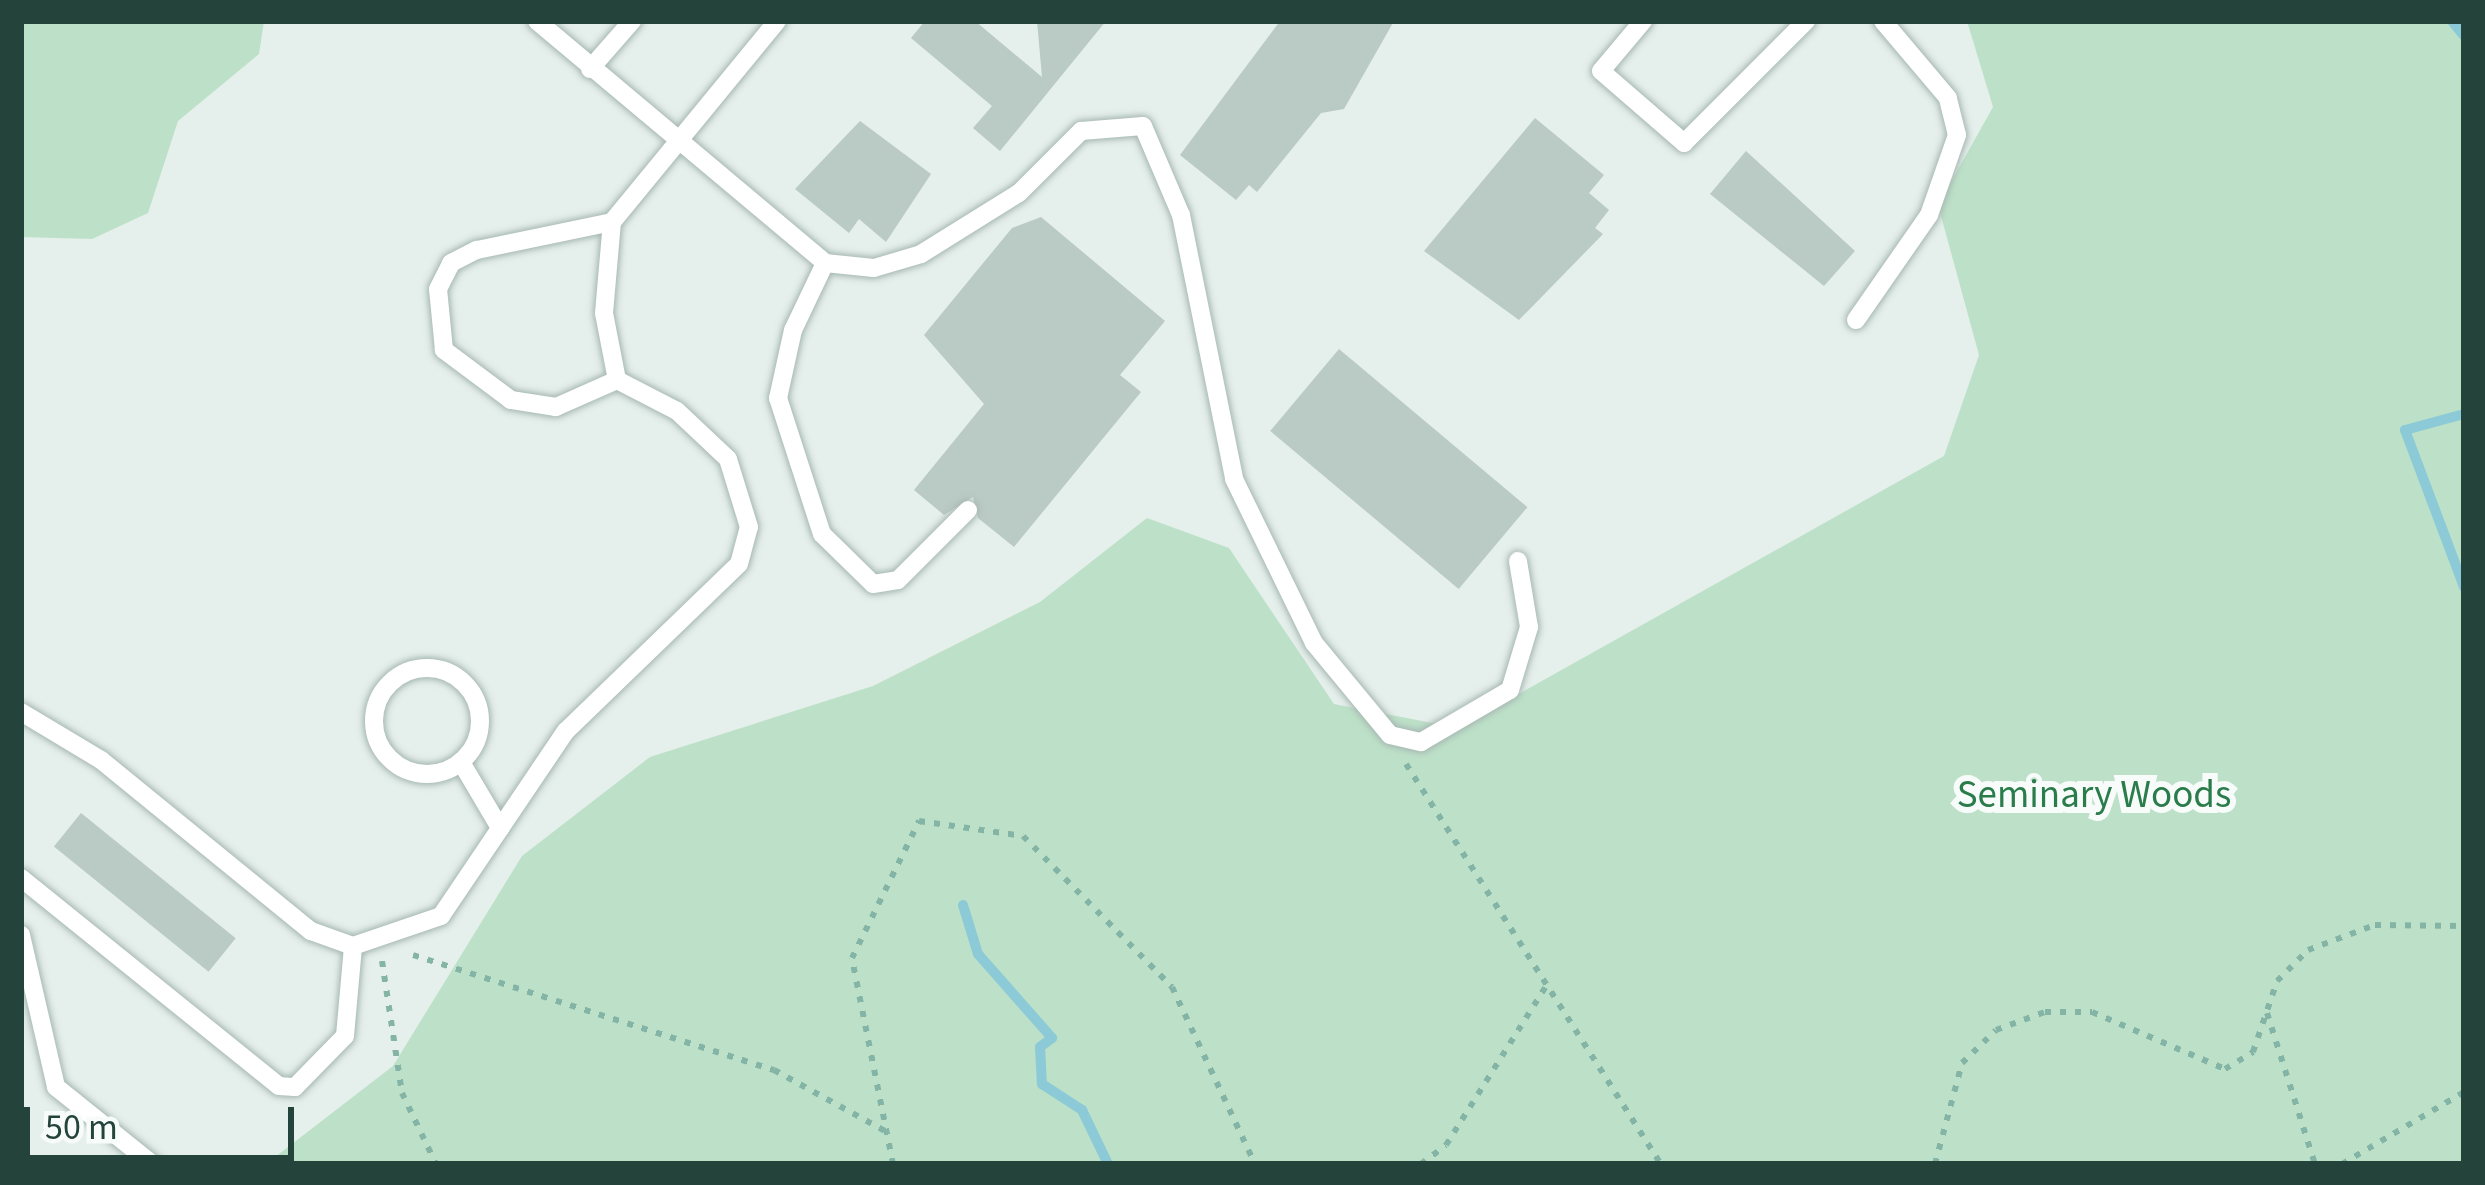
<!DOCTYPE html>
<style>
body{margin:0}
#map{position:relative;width:2485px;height:1185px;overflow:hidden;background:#e5efeb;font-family:"Source Sans 3",sans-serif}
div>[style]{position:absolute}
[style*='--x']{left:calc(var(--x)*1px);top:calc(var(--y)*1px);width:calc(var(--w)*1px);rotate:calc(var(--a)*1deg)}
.green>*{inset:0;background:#bde1c8}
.stream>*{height:10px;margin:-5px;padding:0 5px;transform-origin:5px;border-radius:5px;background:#8bcad6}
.building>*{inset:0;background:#bacac4;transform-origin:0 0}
.path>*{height:6px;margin-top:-3px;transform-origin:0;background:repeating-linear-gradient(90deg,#84b4a6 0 6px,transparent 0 15px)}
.roads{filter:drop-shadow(0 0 3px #a7b8b3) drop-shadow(0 0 3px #a7b8b3)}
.service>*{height:18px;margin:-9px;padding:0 9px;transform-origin:9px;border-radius:9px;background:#fff}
.service>.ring{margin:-9px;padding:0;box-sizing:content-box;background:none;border:18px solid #fff;border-radius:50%}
span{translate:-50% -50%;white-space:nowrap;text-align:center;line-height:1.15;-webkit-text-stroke:12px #f7fbf9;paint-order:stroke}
.park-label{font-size:39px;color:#2a7c4b}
.frame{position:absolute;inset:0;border:24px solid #23433b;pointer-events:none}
.scale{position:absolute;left:24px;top:1107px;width:270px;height:54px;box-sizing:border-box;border:6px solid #23433b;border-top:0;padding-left:15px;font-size:36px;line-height:42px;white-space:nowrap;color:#23433b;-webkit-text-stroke:9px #f7fbf9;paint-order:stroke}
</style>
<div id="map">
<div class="green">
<div style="clip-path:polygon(21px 21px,264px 21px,259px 54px,178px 121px,148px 213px,92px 239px,21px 237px)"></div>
<div style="clip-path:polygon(1967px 21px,2464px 21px,2464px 1164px,266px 1164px,393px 1066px,522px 856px,650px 757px,873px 686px,1040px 602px,1147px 518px,1229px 548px,1334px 704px,1458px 728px,1944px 456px,1979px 355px,1938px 205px,1993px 107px)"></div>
</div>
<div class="stream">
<div style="--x:2452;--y:21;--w:19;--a:51"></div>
<div style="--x:2464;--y:414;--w:61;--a:164.8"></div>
<div style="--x:2405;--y:430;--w:168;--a:69.4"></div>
<div style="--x:963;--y:905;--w:51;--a:73"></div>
<div style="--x:978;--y:954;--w:112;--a:48.6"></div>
<div style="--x:1052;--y:1038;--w:15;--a:143"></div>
<div style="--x:1040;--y:1047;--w:37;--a:87"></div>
<div style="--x:1042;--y:1084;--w:48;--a:33"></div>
<div style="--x:1082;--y:1110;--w:60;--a:64.3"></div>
</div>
<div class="building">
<div style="clip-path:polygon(925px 21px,975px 21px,1042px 77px,1037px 21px,1106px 21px,1000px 151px,973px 128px,992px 106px,911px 38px)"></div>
<div style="clip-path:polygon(1280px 21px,1394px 21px,1344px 109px,1321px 113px,1257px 192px,1249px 185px,1236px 200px,1180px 155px)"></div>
<div style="clip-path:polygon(1535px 118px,1604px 175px,1589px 193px,1609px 210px,1595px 228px,1603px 234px,1519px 320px,1424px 251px)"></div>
<div style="clip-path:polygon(860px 121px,931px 174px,886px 242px,859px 219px,849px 233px,795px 189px)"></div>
<div style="clip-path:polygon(1746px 151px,1855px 251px,1824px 286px,1710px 194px)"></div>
<div style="clip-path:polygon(1041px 217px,1165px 321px,1120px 375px,1141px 392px,1014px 547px,978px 518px,973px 497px,944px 515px,914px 490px,984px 404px,924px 335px,1012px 228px)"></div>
<div style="left:1339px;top:349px;width:246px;height:107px;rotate:40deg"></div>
<div style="left:81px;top:813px;width:199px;height:43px;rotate:39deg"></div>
</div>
<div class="path">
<div style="--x:1406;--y:764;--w:474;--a:57.5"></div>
<div style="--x:413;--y:955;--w:379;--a:17.7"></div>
<div style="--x:774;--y:1070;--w:129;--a:28.8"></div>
<div style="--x:382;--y:961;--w:134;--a:81.4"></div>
<div style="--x:402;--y:1093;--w:79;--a:64.4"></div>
<div style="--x:2267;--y:1013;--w:158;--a:72.4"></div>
<div style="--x:893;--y:1164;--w:210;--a:-101.3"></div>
<div style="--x:852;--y:958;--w:153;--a:-63.9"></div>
<div style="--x:919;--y:821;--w:105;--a:8.2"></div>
<div style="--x:1023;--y:836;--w:212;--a:45.4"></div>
<div style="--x:1172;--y:987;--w:195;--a:64.9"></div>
<div style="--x:1421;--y:1164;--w:31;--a:-37"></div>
<div style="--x:1446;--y:1145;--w:188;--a:-57.8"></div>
<div style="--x:1935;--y:1164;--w:105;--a:-75"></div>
<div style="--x:1962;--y:1063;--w:47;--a:-44.1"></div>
<div style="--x:1996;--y:1030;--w:52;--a:-20.2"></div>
<div style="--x:2045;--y:1012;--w:47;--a:0"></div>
<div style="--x:2092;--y:1012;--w:145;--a:23.2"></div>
<div style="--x:2225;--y:1069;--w:33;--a:-31"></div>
<div style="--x:2253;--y:1052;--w:75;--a:-71.3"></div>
<div style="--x:2277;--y:981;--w:44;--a:-45"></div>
<div style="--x:2308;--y:950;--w:72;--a:-20.5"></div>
<div style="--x:2375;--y:925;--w:89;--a:0.6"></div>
<div style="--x:2342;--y:1164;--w:142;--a:-30.5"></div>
</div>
<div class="roads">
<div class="service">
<div style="--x:537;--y:21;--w:376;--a:40"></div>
<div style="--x:825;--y:263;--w:74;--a:115.5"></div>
<div style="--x:793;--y:330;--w:70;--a:102.4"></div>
<div style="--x:778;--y:398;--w:143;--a:72.1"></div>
<div style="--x:822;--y:534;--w:71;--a:44.4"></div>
<div style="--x:873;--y:584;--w:25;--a:-9"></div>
<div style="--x:898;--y:580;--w:99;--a:-45"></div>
<div style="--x:1643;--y:21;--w:65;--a:130"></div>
<div style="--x:1601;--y:71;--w:110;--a:40.9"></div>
<div style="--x:1684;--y:143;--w:173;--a:-45"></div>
<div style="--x:590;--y:69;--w:64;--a:-48.8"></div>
<div style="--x:825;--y:263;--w:49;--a:5.8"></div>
<div style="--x:874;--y:268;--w:49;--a:-16.6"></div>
<div style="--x:921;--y:254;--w:115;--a:-31.9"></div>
<div style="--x:1019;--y:193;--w:88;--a:-45"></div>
<div style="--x:1081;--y:131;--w:62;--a:-4.6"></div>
<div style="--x:1143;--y:126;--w:97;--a:66.9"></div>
<div style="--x:1181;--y:215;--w:269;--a:78.6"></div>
<div style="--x:1234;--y:479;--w:182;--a:64"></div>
<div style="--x:1314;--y:643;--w:119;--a:50.4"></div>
<div style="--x:1390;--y:735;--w:32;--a:13"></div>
<div style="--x:1421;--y:742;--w:103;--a:-30.3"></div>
<div style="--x:1510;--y:690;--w:66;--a:-73.2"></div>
<div style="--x:1529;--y:627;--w:67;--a:-99.5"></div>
<div style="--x:1856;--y:320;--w:128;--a:-55.2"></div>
<div style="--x:1929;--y:215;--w:85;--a:-70.7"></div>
<div style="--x:1957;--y:135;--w:38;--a:-104"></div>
<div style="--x:1948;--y:98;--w:101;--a:-130.2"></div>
<div style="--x:617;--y:380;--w:67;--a:156.1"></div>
<div style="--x:556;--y:407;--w:46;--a:-171.2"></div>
<div style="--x:511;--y:400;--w:84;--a:-143.3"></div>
<div style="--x:444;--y:350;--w:61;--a:-95.6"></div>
<div style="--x:438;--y:289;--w:29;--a:-63"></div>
<div style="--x:451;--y:263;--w:29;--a:-27"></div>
<div style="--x:477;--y:250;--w:138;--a:-11.7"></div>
<div style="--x:612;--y:222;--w:260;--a:-50.6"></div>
<div class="ring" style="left:374px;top:668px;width:88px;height:88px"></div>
<div style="--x:21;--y:712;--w:93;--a:31"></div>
<div style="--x:101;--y:760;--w:271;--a:39.2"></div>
<div style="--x:311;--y:931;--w:45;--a:19.7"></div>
<div style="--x:353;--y:946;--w:93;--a:-18.8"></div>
<div style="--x:441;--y:916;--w:223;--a:-56"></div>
<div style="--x:566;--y:731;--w:240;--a:-44"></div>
<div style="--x:739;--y:564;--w:38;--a:-75"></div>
<div style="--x:749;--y:527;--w:71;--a:-107.2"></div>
<div style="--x:728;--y:459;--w:70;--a:-136.7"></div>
<div style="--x:677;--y:411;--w:68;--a:-152.7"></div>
<div style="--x:617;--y:380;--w:68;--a:-101"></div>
<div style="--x:604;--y:313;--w:91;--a:-85"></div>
<div style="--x:461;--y:762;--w:77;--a:59.4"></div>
<div style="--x:21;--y:878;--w:331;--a:38.9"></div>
<div style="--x:279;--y:1086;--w:16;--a:4"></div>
<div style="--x:295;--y:1087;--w:71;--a:-45.6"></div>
<div style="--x:345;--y:1036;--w:90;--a:-84.9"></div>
<div style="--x:21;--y:935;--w:156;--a:77"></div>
<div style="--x:56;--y:1087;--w:123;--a:38.7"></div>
</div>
</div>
<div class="park-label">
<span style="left:2094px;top:795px">Seminary Woods</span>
</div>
<div class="frame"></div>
<div class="scale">50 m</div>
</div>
